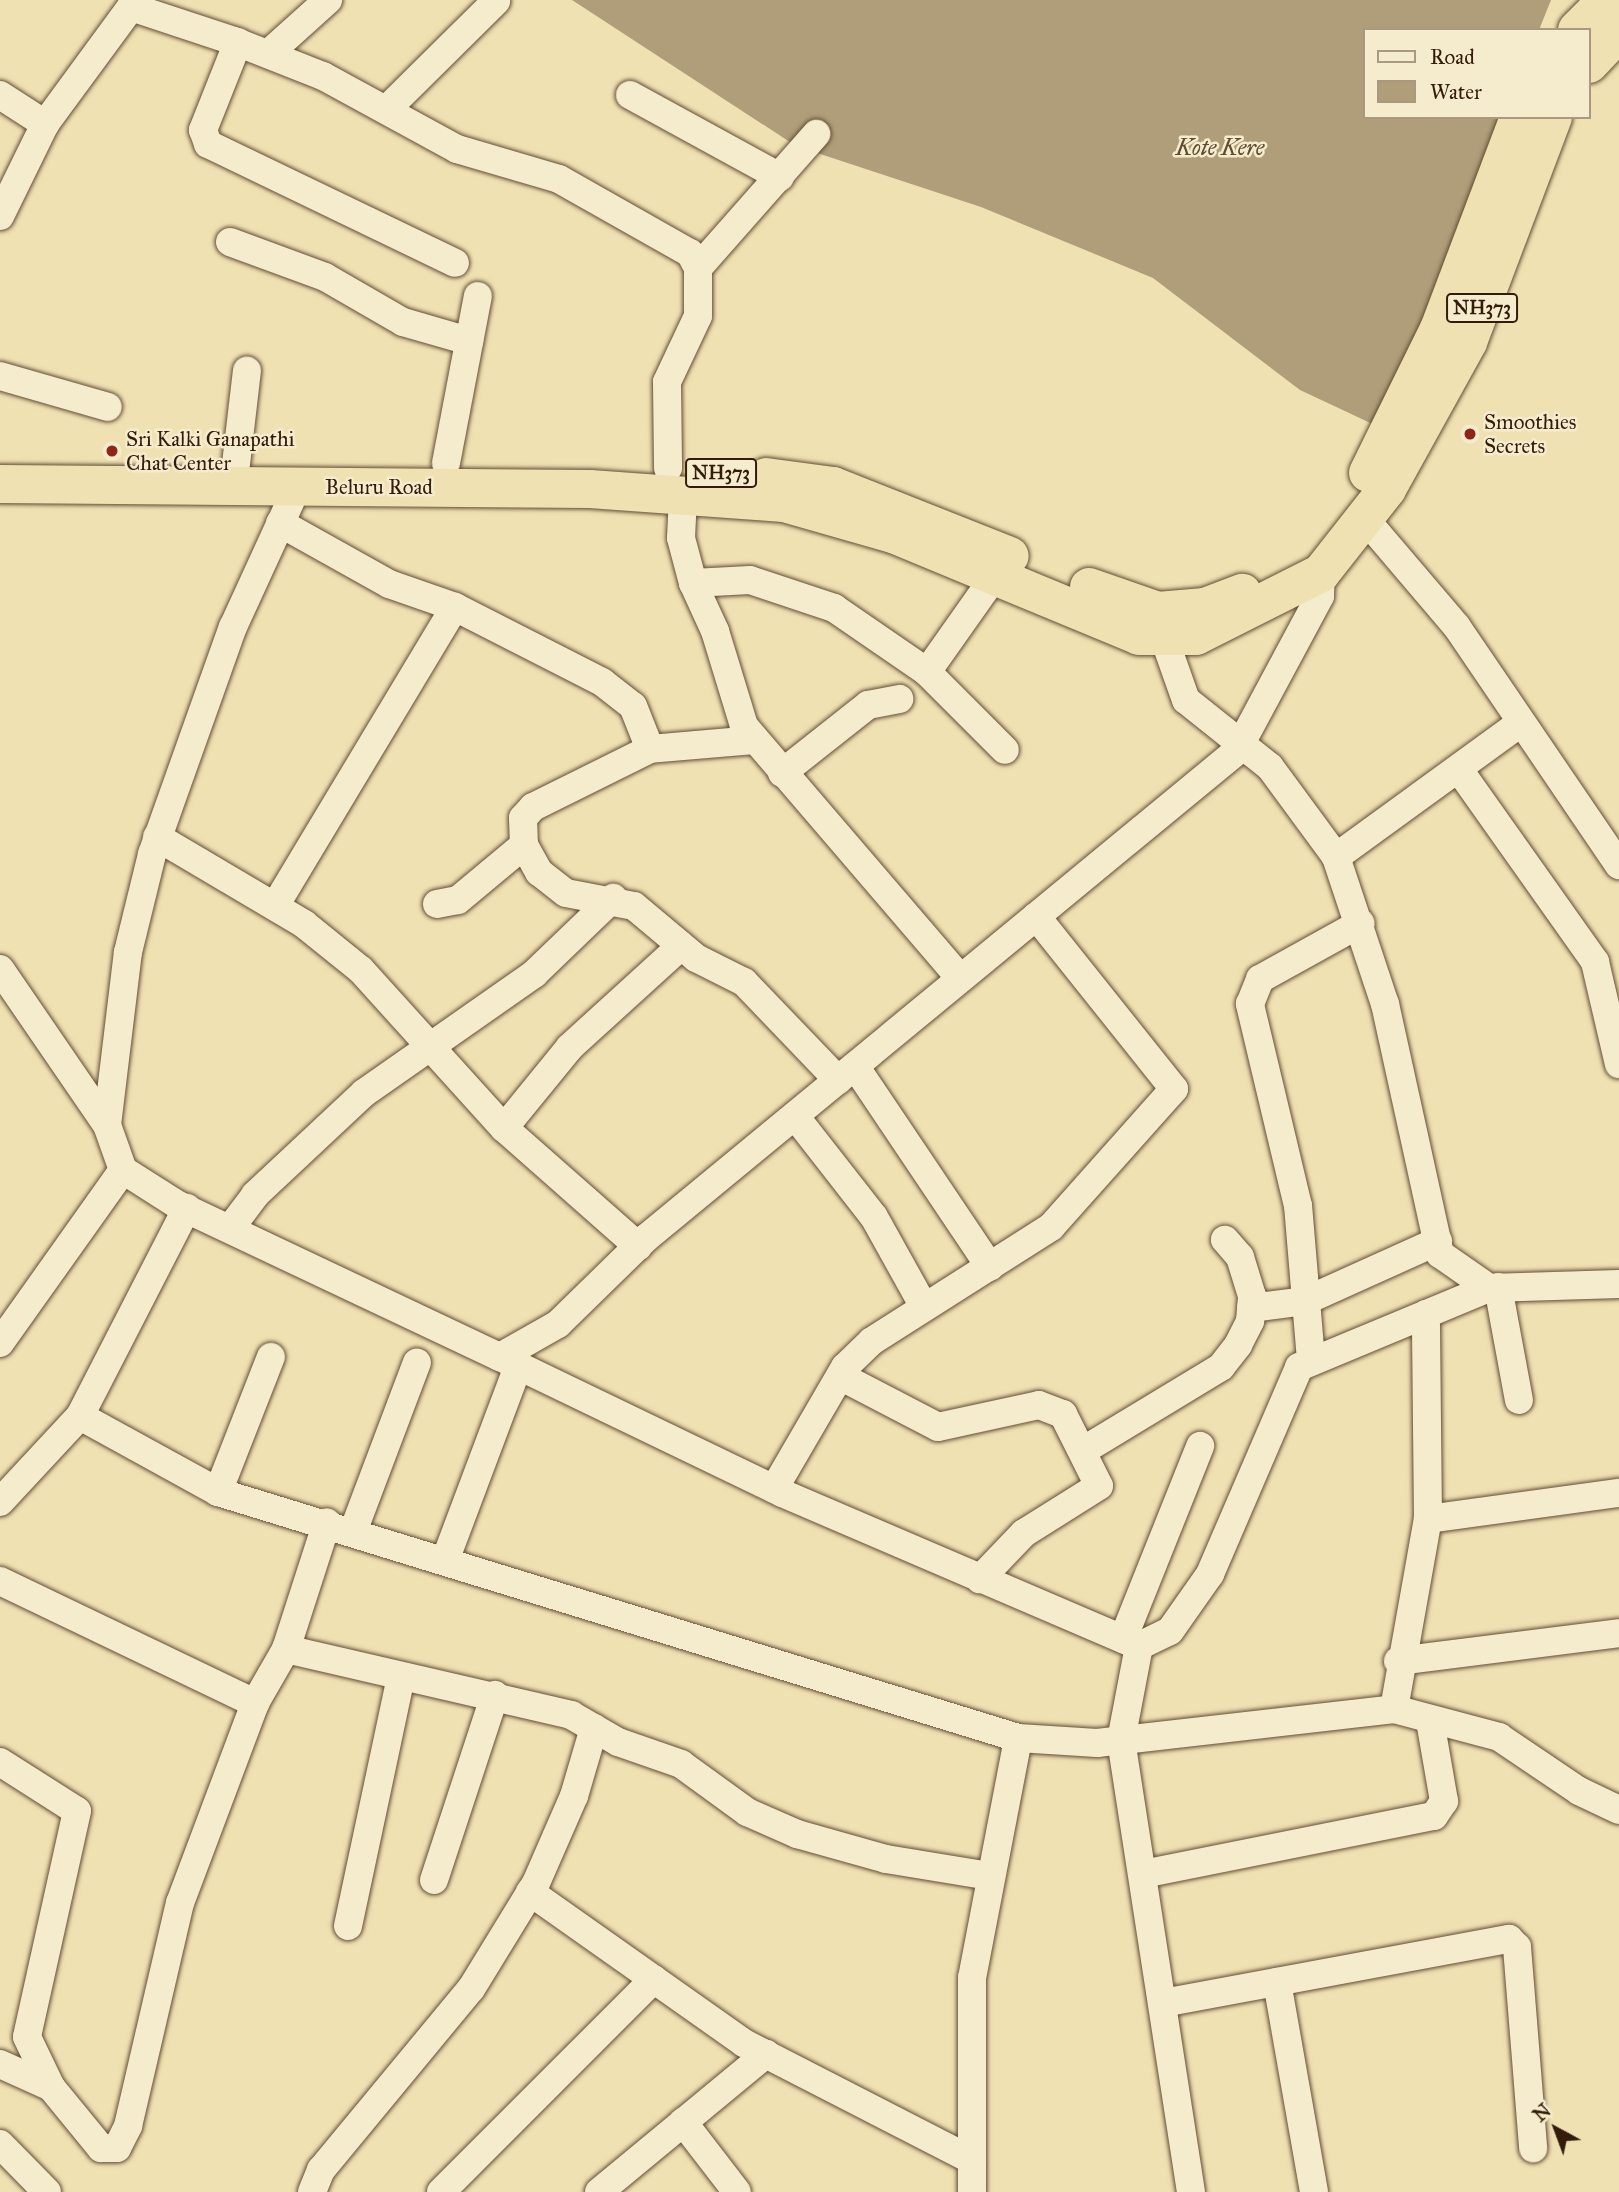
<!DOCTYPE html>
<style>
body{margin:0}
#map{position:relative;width:1619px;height:2192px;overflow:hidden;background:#f0e1b2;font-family:"IM FELL Great Primer",serif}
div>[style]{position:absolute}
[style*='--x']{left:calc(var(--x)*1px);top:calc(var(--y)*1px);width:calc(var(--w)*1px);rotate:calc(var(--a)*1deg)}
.water>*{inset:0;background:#b09e7a}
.roads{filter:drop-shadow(0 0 2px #634d36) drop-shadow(0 0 2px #634d36)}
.minor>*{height:28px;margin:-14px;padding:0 14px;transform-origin:14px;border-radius:14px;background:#f5eccd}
.highway>*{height:38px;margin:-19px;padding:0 19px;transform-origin:19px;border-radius:19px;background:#f0e1b2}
.dots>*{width:19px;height:19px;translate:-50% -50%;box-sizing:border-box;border:4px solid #f5eccd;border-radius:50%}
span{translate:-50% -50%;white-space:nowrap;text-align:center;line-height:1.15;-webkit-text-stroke:5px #f5eccd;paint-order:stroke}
.shield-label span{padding:2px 5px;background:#f5eccd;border:2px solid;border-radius:5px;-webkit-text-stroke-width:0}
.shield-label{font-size:19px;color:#341c0c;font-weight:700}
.poi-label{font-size:21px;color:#341c0c}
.left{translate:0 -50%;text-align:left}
.street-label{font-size:21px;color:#341c0c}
.water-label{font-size:23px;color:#5f4a32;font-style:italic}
.legend{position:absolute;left:1363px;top:28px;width:228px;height:91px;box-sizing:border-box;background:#f5eccd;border:2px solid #a89980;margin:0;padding:9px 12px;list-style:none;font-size:21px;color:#341c0c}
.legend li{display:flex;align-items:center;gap:14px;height:35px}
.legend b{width:35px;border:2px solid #a89980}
.north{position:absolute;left:1521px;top:2094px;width:70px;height:70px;-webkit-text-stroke:5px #f5eccd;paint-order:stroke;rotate:319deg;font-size:19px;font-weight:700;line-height:28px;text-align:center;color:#341c0c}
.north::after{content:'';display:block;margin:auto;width:24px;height:32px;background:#341c0c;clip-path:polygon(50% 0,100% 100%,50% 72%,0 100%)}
</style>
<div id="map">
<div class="water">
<div style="clip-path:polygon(572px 0,1551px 0,1539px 30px,1365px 30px,1365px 117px,1505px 117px,1381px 428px,1300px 390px,1153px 278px,981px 207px,796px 146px)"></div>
</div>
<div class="roads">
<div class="minor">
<div style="--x:238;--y:42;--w:95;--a:111.7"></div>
<div style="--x:203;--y:130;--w:15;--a:70"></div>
<div style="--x:208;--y:144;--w:274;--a:25.7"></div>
<div style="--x:268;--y:54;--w:81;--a:-42"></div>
<div style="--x:0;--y:95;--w:54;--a:32.8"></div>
<div style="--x:630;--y:95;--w:171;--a:28.7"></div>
<div style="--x:386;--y:110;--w:155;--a:-44.7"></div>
<div style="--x:0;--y:216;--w:102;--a:-63.9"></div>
<div style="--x:45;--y:124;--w:145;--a:-53.7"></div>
<div style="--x:131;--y:7;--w:108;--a:18.3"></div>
<div style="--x:234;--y:41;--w:96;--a:21.5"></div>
<div style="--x:323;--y:76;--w:153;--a:28.6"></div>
<div style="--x:457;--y:149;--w:106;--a:16.4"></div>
<div style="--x:559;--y:179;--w:150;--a:29.5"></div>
<div style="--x:690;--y:253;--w:17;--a:62"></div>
<div style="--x:698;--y:268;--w:48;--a:90"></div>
<div style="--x:698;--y:316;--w:73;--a:115.2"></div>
<div style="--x:667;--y:382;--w:86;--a:89.3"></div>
<div style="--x:230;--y:242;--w:101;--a:20.2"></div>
<div style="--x:325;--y:277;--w:90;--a:30"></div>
<div style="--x:403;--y:322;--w:69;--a:16.1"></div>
<div style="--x:698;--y:268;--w:179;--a:-48.6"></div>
<div style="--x:0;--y:376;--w:112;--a:16"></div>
<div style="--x:446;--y:463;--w:170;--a:-79.2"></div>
<div style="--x:236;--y:464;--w:94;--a:-83.3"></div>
<div style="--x:683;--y:496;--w:42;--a:92.7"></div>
<div style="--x:681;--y:538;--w:47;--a:75.1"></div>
<div style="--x:693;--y:583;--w:53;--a:65.4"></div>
<div style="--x:715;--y:631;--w:99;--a:73"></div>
<div style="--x:744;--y:726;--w:332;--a:49.4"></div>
<div style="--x:1366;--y:520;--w:140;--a:49.6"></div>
<div style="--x:1457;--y:627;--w:288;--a:55.8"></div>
<div style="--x:280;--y:523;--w:125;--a:29.2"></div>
<div style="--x:389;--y:584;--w:70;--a:19.2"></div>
<div style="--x:455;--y:607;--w:165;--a:27"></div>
<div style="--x:602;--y:682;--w:39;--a:38"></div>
<div style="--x:633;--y:706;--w:46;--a:68.4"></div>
<div style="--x:693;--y:583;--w:57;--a:-3"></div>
<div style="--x:750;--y:580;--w:89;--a:18.4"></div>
<div style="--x:834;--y:608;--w:113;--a:34.5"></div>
<div style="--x:927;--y:672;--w:110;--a:45"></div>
<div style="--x:1164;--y:638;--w:66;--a:70.5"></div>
<div style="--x:1186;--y:700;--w:107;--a:38.6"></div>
<div style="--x:1270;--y:767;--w:112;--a:53.7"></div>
<div style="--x:1336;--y:857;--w:155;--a:71.6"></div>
<div style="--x:1385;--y:1004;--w:256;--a:77.6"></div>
<div style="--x:1440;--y:1254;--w:60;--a:34.8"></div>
<div style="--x:927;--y:672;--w:116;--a:-54.8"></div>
<div style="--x:754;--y:740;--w:104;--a:175.1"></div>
<div style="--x:650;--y:749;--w:131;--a:153.6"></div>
<div style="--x:533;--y:807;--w:15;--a:132"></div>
<div style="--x:523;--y:818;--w:27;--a:88"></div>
<div style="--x:524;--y:845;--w:31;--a:61"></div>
<div style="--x:539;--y:872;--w:34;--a:38"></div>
<div style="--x:566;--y:893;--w:69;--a:10.8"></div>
<div style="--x:634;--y:906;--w:81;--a:40"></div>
<div style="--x:696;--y:958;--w:54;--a:26.6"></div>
<div style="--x:744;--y:982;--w:136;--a:46.2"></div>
<div style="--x:1460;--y:771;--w:234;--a:54.7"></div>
<div style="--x:1595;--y:962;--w:105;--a:76.8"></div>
<div style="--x:782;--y:773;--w:110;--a:-38.3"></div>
<div style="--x:868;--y:705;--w:32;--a:-11"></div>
<div style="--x:157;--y:837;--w:171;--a:30.6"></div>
<div style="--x:304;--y:924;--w:73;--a:38.9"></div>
<div style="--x:361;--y:970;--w:213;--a:47.9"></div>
<div style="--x:504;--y:1128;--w:179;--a:41.4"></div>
<div style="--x:1336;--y:857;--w:226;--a:-36"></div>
<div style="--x:437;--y:904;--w:21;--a:-11"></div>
<div style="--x:458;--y:900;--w:86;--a:-39.8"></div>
<div style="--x:275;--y:906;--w:349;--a:-59"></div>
<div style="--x:0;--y:969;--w:189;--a:55.6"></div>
<div style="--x:107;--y:1125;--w:48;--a:70.4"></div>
<div style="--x:123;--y:1170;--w:65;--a:32.5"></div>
<div style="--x:178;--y:1205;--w:356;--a:25.3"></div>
<div style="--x:500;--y:1357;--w:67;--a:-29.6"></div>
<div style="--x:558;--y:1324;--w:123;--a:-44.3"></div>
<div style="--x:646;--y:1238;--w:766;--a:-39.49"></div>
<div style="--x:1237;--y:751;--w:176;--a:-61.8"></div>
<div style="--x:1320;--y:596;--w:23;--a:-88"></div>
<div style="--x:855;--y:1066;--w:242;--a:56.1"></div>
<div style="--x:795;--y:1116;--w:128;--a:52"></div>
<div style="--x:874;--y:1217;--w:103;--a:60.9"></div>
<div style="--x:107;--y:1125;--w:174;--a:-83.1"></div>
<div style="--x:128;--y:952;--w:101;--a:-76.2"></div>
<div style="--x:152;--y:854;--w:241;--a:-70.4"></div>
<div style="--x:233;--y:627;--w:154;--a:-65.4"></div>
<div style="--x:504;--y:1128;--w:104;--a:-50.8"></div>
<div style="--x:570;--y:1047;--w:150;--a:-42.3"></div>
<div style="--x:232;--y:1226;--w:39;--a:-53"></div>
<div style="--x:255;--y:1195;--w:149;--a:-43.1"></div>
<div style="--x:364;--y:1093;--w:208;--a:-35"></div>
<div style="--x:534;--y:974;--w:110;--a:-43.9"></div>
<div style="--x:1498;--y:1287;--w:115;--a:79.5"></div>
<div style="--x:1251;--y:1308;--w:54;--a:-7.4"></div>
<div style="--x:1305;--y:1301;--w:146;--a:-24.3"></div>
<div style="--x:0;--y:1343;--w:212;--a:-54.6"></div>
<div style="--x:500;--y:1357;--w:313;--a:25.7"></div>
<div style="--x:782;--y:1493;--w:388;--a:23.2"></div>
<div style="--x:1139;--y:1646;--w:34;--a:-26"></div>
<div style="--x:1170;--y:1631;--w:70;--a:-54.9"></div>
<div style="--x:1210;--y:1574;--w:225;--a:-66.7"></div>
<div style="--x:1299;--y:1367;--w:206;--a:-22.6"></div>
<div style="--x:1489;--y:1288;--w:130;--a:-1.8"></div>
<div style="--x:1311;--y:1360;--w:155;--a:-94.8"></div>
<div style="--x:1298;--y:1206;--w:208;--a:-103.4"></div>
<div style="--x:1250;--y:1004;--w:27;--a:-68"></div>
<div style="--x:1260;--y:979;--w:115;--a:-29"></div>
<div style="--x:840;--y:1376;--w:110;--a:27.5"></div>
<div style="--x:938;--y:1427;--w:103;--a:-12.3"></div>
<div style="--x:1039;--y:1405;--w:26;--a:21"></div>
<div style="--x:1063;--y:1414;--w:80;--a:63.4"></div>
<div style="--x:1099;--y:1486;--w:89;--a:147.9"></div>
<div style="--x:1024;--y:1533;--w:64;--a:133.7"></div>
<div style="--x:80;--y:1416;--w:158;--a:28.8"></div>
<div style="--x:218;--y:1492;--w:837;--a:17.09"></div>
<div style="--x:1018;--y:1738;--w:79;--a:3.6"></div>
<div style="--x:1097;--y:1743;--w:299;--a:-6.5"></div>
<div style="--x:1394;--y:1709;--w:109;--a:14.9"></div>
<div style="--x:1499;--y:1737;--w:97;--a:34"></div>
<div style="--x:1579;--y:1791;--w:44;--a:25.4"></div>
<div style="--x:1084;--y:1450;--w:160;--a:-31.2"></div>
<div style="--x:1221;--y:1367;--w:28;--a:-52"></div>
<div style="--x:1238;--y:1345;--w:27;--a:-63"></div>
<div style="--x:1250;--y:1321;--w:25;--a:-85"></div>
<div style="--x:1252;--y:1296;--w:41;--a:-107.1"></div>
<div style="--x:1240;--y:1257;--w:23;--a:-131"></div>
<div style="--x:774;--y:1489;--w:141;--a:-59.8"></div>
<div style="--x:845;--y:1367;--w:37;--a:-44"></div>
<div style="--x:872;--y:1341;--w:212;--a:-32.5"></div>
<div style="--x:1051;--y:1227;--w:185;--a:-48.3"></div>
<div style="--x:1174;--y:1089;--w:221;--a:-128.6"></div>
<div style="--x:218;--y:1492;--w:145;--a:-68.6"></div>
<div style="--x:0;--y:1502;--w:117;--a:-47.1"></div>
<div style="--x:80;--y:1416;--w:234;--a:-62.8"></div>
<div style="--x:1428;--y:1519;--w:193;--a:-7.8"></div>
<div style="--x:354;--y:1529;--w:178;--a:-69.3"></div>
<div style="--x:446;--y:1558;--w:205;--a:-69.4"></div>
<div style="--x:0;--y:1581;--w:283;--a:25.6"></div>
<div style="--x:1123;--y:1639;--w:208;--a:-68.2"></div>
<div style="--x:1139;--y:1646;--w:96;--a:100.8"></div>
<div style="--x:1121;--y:1740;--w:457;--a:81.2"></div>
<div style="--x:286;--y:1649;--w:293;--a:13"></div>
<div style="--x:571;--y:1715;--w:54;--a:29.9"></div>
<div style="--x:618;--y:1742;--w:67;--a:19.2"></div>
<div style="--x:681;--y:1764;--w:82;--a:36"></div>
<div style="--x:747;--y:1812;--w:55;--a:23.7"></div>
<div style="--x:797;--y:1834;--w:92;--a:15.7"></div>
<div style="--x:886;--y:1859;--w:105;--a:9.3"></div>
<div style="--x:1398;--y:1661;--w:223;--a:-7.2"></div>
<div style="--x:1394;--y:1709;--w:193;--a:-79.9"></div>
<div style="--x:1428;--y:1519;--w:205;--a:-90.6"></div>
<div style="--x:0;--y:1762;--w:91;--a:32.5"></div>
<div style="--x:77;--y:1811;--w:231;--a:102.5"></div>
<div style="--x:27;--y:2037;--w:55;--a:64.4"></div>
<div style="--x:1143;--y:1874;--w:297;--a:-11.3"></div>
<div style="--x:1434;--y:1816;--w:18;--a:-56"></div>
<div style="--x:1444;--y:1801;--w:81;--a:-99.9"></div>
<div style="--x:434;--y:1880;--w:195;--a:-71.8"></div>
<div style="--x:530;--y:1892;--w:262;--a:35.2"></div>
<div style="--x:744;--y:2043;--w:256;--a:27.2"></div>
<div style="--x:348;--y:1926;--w:255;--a:-78"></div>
<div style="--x:1277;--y:1982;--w:213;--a:80"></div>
<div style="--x:1163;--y:2003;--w:352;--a:-10.5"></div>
<div style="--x:1509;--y:1939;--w:11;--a:45"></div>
<div style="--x:1517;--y:1947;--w:202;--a:85.4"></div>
<div style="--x:0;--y:2064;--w:56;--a:24.3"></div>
<div style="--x:51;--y:2087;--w:79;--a:50.7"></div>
<div style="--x:101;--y:2148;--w:16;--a:0"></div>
<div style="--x:117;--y:2148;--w:25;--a:-63"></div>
<div style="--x:128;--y:2126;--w:229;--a:-76.9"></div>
<div style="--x:180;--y:1903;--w:214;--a:-69.4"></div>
<div style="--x:255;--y:1703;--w:62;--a:-60.1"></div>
<div style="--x:286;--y:1649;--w:133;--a:-72.1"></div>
<div style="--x:683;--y:2122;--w:88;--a:52.4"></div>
<div style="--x:0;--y:2144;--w:67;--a:45.6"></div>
<div style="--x:312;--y:2192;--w:24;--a:-68"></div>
<div style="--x:321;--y:2170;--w:235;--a:-50.4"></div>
<div style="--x:471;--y:1989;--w:124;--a:-58.5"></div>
<div style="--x:536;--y:1883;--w:95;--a:-66.4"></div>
<div style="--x:574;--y:1796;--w:71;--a:-73.6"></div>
<div style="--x:441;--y:2192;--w:301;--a:-45"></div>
<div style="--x:599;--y:2192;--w:217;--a:-39.6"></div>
<div style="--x:972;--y:2192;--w:214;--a:-90"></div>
<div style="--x:972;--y:1978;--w:244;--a:-79.1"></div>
</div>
<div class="highway">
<div style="--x:1577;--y:30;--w:42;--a:-45"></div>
<div style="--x:1589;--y:64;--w:44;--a:-46.8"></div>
<div style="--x:1368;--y:473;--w:161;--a:-63.8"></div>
<div style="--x:1439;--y:329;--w:227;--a:-69.3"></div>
<div style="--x:766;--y:477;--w:68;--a:7.7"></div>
<div style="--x:833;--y:486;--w:190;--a:21.6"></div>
<div style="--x:0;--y:484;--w:590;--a:0.49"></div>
<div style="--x:590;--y:489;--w:195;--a:4.1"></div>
<div style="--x:784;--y:503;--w:113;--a:15.9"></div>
<div style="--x:893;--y:534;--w:266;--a:22.5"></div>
<div style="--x:1139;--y:636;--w:57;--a:0"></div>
<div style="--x:1196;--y:636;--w:140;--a:-26.7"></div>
<div style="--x:1321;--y:573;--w:107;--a:-51.8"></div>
<div style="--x:1387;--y:489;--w:168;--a:-61.1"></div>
<div style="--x:1468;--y:342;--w:241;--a:-69.3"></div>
<div style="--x:1089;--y:587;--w:73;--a:19.2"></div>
<div style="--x:1158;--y:611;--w:47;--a:-4.9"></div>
<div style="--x:1205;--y:607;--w:40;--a:-21"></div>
</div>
</div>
<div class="dots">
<div style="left:1470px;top:434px;background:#8f2418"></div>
<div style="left:112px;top:451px;background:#8f2418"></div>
</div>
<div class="shield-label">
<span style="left:1482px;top:308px">NH373</span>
<span style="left:721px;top:473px">NH373</span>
</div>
<div class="poi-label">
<span class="left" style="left:1484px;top:434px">Smoothies<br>Secrets</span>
<span class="left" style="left:126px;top:451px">Sri Kalki Ganapathi<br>Chat Center</span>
</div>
<div class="street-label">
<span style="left:379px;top:487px">Beluru Road</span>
</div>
<div class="water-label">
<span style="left:1220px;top:147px">Kote Kere</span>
</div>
<ul class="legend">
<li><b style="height:9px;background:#f5eccd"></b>Road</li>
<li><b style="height:19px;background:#b09e7a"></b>Water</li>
</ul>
<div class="north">N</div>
</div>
